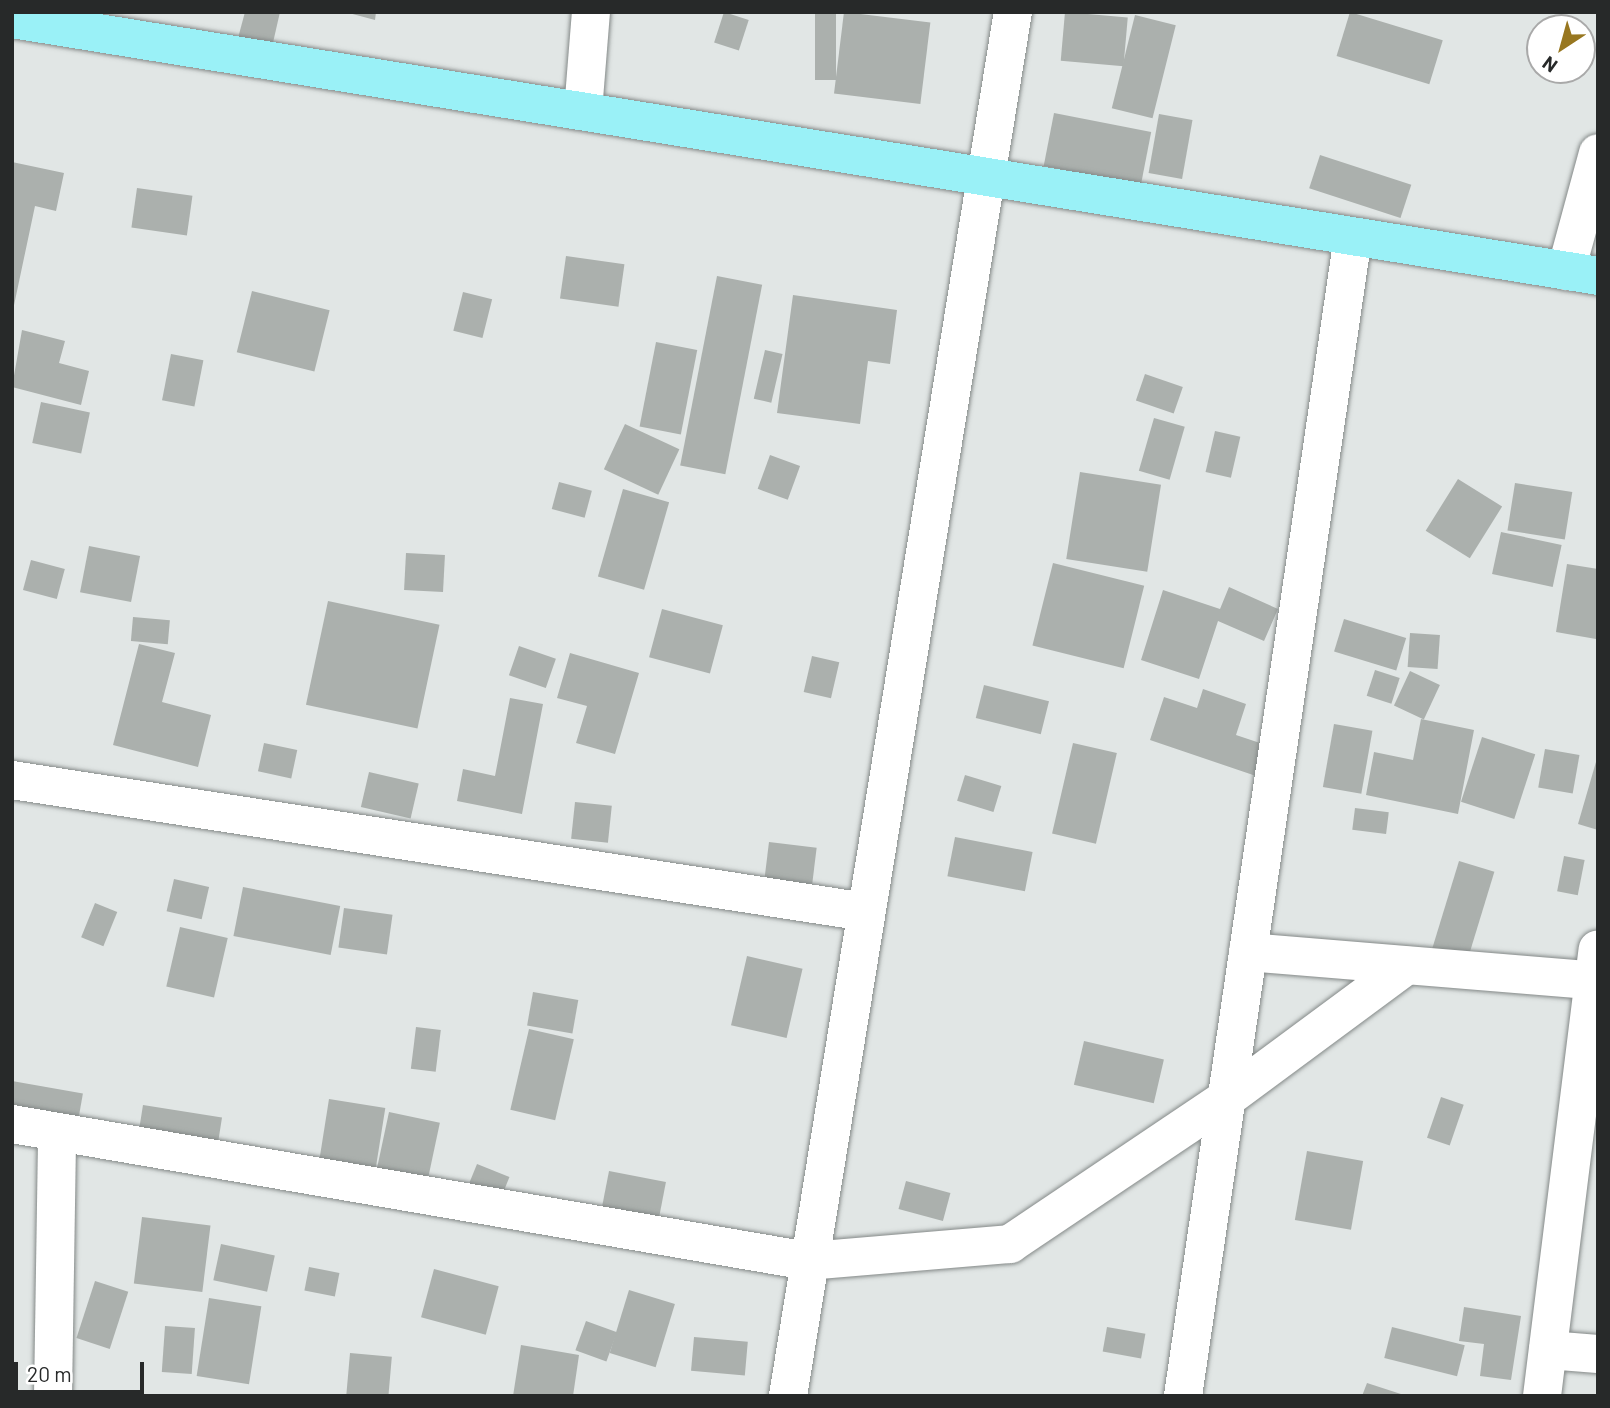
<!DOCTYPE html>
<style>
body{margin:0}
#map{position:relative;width:1610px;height:1408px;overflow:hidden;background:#e1e6e5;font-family:Barlow,sans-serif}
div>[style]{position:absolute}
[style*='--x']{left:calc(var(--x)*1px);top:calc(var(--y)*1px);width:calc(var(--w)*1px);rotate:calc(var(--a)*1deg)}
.building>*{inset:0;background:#abb0ad;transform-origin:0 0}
.roads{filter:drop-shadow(0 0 2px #848988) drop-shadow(0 0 2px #848988)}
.minor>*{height:38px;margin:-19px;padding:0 19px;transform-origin:19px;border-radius:19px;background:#fff}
.major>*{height:38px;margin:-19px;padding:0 19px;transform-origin:19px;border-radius:19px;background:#9af1f7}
span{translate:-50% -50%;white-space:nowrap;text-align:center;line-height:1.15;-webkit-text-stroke:5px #fff;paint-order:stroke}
.frame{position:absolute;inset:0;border:14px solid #272929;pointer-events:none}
.north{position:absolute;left:1526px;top:14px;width:70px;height:70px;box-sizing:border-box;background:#fff;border:2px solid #a9a9a9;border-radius:50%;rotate:216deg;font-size:19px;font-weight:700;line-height:28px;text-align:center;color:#272929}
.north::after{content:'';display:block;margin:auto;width:24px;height:32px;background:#987720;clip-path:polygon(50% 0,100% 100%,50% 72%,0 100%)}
.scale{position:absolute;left:14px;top:1362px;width:130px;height:32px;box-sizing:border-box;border:4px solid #272929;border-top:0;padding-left:9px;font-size:21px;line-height:24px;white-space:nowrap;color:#272929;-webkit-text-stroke:5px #fff;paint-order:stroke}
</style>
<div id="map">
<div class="building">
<div style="clip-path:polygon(245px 12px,280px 12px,272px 47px,238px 38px)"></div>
<div style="clip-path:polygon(345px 12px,376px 12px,375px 20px)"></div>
<div style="left:724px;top:12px;width:26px;height:32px;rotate:18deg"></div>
<div style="left:815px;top:12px;width:21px;height:68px"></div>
<div style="left:844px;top:12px;width:87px;height:82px;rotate:7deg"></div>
<div style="left:1065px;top:12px;width:63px;height:49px;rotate:5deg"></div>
<div style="left:1350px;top:12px;width:97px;height:46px;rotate:17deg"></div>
<div style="left:1135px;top:15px;width:42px;height:96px;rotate:14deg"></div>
<div style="left:1054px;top:113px;width:99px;height:54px;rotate:11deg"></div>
<div style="left:1159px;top:114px;width:34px;height:60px;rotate:10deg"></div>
<div style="left:1320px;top:155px;width:96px;height:35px;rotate:18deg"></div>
<div style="clip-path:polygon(12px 162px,64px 173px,56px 211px,35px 206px,13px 310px)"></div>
<div style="left:137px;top:188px;width:56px;height:40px;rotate:8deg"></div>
<div style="left:566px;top:256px;width:59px;height:43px;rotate:8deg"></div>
<div style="left:717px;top:276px;width:46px;height:193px;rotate:11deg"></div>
<div style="left:252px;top:291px;width:80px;height:63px;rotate:14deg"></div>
<div style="left:463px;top:292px;width:30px;height:40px;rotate:14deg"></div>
<div style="clip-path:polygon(793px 295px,897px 310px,890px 364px,868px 361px,860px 424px,777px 413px)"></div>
<div style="clip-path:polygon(22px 330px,65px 341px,59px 363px,89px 371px,81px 405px,12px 387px)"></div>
<div style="left:656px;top:342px;width:42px;height:86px;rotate:11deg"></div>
<div style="left:765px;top:350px;width:18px;height:50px;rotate:13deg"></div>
<div style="left:171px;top:354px;width:33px;height:47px;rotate:11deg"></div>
<div style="left:1145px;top:374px;width:40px;height:28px;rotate:19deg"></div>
<div style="left:41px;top:402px;width:50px;height:42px;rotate:12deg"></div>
<div style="left:1154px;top:418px;width:32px;height:55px;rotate:16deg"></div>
<div style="left:625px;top:424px;width:60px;height:50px;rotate:25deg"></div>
<div style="left:1215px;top:431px;width:26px;height:42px;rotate:13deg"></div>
<div style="left:770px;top:455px;width:32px;height:36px;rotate:20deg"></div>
<div style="left:1080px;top:472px;width:82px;height:88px;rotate:9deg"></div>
<div style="left:1458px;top:479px;width:52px;height:61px;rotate:32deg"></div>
<div style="left:559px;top:482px;width:34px;height:28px;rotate:15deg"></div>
<div style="left:1515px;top:483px;width:58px;height:48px;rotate:9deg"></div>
<div style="left:623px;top:489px;width:48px;height:91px;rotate:16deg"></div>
<div style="left:1501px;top:532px;width:62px;height:43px;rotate:12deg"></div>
<div style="left:89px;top:546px;width:52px;height:47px;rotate:11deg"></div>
<div style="left:406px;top:553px;width:39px;height:37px;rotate:3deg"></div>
<div style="left:31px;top:560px;width:35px;height:31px;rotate:15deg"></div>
<div style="left:1053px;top:563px;width:94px;height:85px;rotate:14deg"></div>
<div style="clip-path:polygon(1567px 564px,1598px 569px,1596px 639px,1556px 632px)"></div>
<div style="clip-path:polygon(1229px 587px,1278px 609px,1264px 641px,1218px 621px,1199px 679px,1141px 660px,1163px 590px,1220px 609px)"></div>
<div style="left:328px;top:601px;width:114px;height:106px;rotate:12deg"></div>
<div style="left:662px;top:609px;width:63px;height:50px;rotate:15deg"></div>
<div style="left:133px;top:617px;width:37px;height:24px;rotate:5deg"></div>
<div style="left:1344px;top:619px;width:65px;height:34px;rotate:17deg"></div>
<div style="left:1410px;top:633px;width:30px;height:34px;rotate:4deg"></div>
<div style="clip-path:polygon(139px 644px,175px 653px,162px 702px,211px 715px,198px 767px,113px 745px)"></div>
<div style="left:519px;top:646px;width:39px;height:31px;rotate:19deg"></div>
<div style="clip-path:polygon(570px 653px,639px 673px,615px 754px,576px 743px,587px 706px,557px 698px)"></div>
<div style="left:812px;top:656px;width:28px;height:37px;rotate:13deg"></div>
<div style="left:1375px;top:670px;width:26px;height:27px;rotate:18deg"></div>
<div style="left:1410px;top:671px;width:33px;height:38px;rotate:25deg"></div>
<div style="left:984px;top:685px;width:67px;height:34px;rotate:14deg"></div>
<div style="clip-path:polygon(1203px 689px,1246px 704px,1236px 735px,1269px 746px,1259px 777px,1150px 740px,1164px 697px,1197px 708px)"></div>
<div style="clip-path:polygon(510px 698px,543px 704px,522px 814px,457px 801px,463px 769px,495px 776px)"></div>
<div style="clip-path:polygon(1421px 719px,1474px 730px,1458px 814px,1366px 795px,1374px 752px,1413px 760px)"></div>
<div style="left:1334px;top:724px;width:39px;height:64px;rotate:10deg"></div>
<div style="left:1482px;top:737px;width:56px;height:68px;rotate:18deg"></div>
<div style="left:264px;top:743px;width:34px;height:29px;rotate:12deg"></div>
<div style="left:1073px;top:743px;width:45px;height:93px;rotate:13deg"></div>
<div style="left:1545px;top:749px;width:35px;height:39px;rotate:10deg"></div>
<div style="clip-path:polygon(1598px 755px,1598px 830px,1578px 824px)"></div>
<div style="left:369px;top:772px;width:51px;height:36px;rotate:13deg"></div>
<div style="left:965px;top:775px;width:38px;height:27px;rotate:17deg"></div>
<div style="left:575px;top:802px;width:37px;height:37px;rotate:6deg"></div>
<div style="left:1355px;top:808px;width:34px;height:22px;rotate:7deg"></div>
<div style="left:955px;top:837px;width:79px;height:40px;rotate:11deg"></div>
<div style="left:769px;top:842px;width:48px;height:41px;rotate:7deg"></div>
<div style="left:1564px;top:856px;width:21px;height:36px;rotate:11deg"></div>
<div style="left:1459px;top:861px;width:37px;height:101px;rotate:17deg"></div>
<div style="left:174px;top:879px;width:36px;height:33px;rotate:13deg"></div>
<div style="left:243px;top:887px;width:99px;height:50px;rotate:11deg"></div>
<div style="left:95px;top:903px;width:24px;height:37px;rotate:22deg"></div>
<div style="left:344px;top:908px;width:49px;height:40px;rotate:8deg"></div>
<div style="left:180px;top:927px;width:49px;height:61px;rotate:13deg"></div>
<div style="left:747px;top:956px;width:57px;height:71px;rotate:13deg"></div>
<div style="left:533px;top:992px;width:46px;height:34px;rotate:10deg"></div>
<div style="left:416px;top:1027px;width:25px;height:42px;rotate:7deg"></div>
<div style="left:529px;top:1029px;width:46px;height:83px;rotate:13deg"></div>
<div style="left:1084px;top:1041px;width:82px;height:45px;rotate:13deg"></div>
<div style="left:12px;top:1081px;width:72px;height:41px;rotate:10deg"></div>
<div style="left:1441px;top:1097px;width:24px;height:43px;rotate:19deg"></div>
<div style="left:329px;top:1099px;width:57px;height:69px;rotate:9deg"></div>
<div style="left:143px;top:1105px;width:80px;height:45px;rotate:9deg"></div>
<div style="left:389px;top:1112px;width:52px;height:63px;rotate:12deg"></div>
<div style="left:1307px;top:1151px;width:57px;height:70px;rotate:10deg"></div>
<div style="left:477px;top:1164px;width:35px;height:31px;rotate:22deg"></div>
<div style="left:609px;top:1171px;width:58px;height:51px;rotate:11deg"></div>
<div style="left:906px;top:1181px;width:46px;height:29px;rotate:15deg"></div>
<div style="left:142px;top:1217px;width:69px;height:67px;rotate:7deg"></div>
<div style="left:221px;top:1244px;width:55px;height:37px;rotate:12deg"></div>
<div style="left:309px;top:1267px;width:31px;height:24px;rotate:11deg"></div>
<div style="left:434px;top:1269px;width:67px;height:50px;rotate:15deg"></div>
<div style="left:95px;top:1281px;width:35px;height:60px;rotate:18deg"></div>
<div style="left:629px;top:1290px;width:48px;height:66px;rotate:17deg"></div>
<div style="left:209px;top:1298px;width:53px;height:79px;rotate:9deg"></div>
<div style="clip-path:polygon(1464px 1307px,1521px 1316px,1511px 1380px,1480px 1376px,1484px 1344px,1459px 1341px)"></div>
<div style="left:586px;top:1321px;width:33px;height:31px;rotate:20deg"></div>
<div style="left:165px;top:1326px;width:30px;height:46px;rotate:4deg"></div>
<div style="left:1107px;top:1327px;width:39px;height:25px;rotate:10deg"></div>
<div style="left:1392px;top:1327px;width:75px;height:32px;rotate:14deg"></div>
<div style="left:694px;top:1337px;width:54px;height:34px;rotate:5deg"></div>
<div style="clip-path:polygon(521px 1345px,579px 1355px,573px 1396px,513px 1396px)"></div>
<div style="left:350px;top:1353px;width:42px;height:43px;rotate:5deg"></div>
<div style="clip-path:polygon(1367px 1383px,1404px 1395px,1404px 1396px,1362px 1396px)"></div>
</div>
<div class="roads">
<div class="minor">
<div style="--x:583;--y:111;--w:99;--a:-85.4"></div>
<div style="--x:1566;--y:271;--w:122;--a:-74.8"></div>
<div style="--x:12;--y:780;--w:864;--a:8.79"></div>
<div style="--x:1248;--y:952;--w:351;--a:4.7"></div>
<div style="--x:12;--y:1124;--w:808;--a:9.77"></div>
<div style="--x:808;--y:1261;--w:203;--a:-4.8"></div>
<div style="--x:1010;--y:1244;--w:260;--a:-33.9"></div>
<div style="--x:1226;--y:1099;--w:224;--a:-36.5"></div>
<div style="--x:1548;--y:1350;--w:50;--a:4.6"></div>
<div style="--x:53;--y:1396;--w:264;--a:-89.1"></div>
<div style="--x:788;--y:1396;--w:1402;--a:-80.77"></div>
<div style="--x:1183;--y:1396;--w:1172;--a:-81.66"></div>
<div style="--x:1542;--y:1396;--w:450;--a:-82.9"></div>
</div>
<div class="major">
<div style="--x:12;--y:19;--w:1607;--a:9.2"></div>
</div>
</div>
<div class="frame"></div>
<div class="north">N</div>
<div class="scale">20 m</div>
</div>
